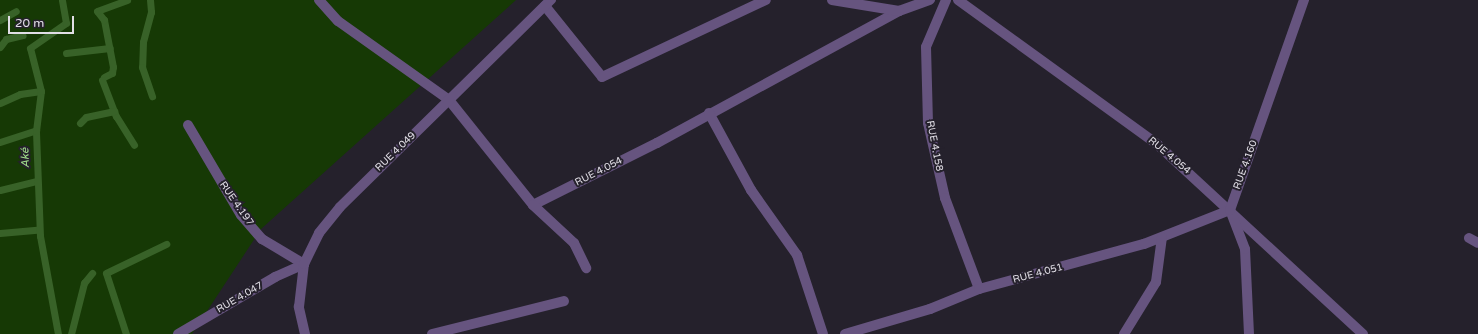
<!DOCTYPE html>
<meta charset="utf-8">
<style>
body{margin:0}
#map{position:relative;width:1478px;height:334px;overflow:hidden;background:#25212c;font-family:"Varela Round",sans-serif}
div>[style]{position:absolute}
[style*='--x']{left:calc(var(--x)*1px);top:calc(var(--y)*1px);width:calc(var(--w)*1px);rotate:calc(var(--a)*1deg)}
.green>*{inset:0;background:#163905}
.stream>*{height:7px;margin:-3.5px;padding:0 3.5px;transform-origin:3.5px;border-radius:3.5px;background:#386228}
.minor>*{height:10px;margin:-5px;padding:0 5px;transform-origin:5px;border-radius:5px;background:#66547f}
span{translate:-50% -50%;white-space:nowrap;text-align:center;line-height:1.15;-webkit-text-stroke:4px #25212c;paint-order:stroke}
.street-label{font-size:10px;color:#e1dee6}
.water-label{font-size:11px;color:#a3e18d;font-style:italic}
.scale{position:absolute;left:8px;top:16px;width:66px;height:18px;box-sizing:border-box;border:2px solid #e1dee6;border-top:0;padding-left:5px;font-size:12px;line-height:14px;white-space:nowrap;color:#e1dee6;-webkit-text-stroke:3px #25212c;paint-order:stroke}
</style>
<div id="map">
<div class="green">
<div style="clip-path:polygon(0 0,516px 0,261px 229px,192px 334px,0 334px)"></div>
</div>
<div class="stream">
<div style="--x:150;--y:0;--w:12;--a:85"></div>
<div style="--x:151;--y:12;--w:31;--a:105"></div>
<div style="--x:143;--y:42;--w:25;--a:92"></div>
<div style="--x:142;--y:67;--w:31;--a:71"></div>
<div style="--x:0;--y:20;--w:18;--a:-29"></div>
<div style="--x:0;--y:47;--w:10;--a:-53"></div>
<div style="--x:6;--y:39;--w:17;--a:-13"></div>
<div style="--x:66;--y:53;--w:44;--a:-6.5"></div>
<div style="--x:104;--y:77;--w:9;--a:-27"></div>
<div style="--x:112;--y:73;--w:6;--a:-81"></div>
<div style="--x:113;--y:67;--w:48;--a:-100.8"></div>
<div style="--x:104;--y:20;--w:11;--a:-128"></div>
<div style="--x:97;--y:11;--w:32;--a:-20"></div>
<div style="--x:102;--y:80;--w:39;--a:69"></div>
<div style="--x:116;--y:116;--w:34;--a:58"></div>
<div style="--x:0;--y:103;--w:22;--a:-24"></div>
<div style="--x:20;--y:94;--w:21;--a:-8"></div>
<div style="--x:80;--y:123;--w:8;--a:-45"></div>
<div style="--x:86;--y:117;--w:29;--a:-12"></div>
<div style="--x:0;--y:142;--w:38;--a:-18"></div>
<div style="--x:0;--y:190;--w:38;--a:-14"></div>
<div style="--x:0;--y:233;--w:37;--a:-5"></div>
<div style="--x:58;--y:334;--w:100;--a:-100.4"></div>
<div style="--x:40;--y:236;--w:105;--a:-92.2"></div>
<div style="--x:36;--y:131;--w:40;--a:-82.9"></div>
<div style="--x:41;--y:91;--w:44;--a:-104.3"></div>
<div style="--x:30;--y:48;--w:44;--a:-34.8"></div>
<div style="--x:66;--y:23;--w:23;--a:-100"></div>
<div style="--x:71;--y:334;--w:53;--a:-75.7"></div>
<div style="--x:84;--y:283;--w:13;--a:-51"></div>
<div style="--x:126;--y:334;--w:64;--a:-108.2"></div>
<div style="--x:106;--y:273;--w:67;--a:-25.8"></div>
</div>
<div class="minor">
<div style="--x:319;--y:0;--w:28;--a:48"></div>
<div style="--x:338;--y:21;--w:136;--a:35.4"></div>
<div style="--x:449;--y:100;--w:134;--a:51.3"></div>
<div style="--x:533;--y:205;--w:139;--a:-26.6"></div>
<div style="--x:657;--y:143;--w:276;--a:-28.6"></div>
<div style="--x:899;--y:11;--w:33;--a:-20"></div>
<div style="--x:832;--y:0;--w:68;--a:9.3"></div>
<div style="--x:946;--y:0;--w:51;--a:113.1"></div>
<div style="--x:926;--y:47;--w:76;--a:88.5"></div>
<div style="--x:928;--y:123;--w:77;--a:77.2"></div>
<div style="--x:945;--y:198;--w:97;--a:69.5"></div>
<div style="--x:958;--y:0;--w:247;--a:35.9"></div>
<div style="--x:1158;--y:145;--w:279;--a:42.7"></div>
<div style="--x:545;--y:6;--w:91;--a:51.2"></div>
<div style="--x:602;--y:77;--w:181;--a:-25.2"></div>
<div style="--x:709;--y:113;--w:88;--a:61.4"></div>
<div style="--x:751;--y:190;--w:80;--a:54.7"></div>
<div style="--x:797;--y:255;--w:83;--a:71.8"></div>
<div style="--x:188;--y:125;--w:104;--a:59.5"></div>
<div style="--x:241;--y:215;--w:32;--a:49"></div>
<div style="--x:262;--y:239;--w:49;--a:30.8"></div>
<div style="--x:533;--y:205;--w:56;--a:42.8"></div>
<div style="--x:574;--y:243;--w:28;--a:64"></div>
<div style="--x:1469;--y:238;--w:10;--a:29"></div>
<div style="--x:178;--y:334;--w:113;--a:-30.4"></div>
<div style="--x:275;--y:277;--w:32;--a:-24"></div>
<div style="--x:305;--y:334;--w:28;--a:-103"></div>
<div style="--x:299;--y:307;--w:43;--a:-83.4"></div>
<div style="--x:304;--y:264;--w:34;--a:-64"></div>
<div style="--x:319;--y:233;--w:33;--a:-51"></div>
<div style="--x:340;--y:207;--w:296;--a:-44.5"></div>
<div style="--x:432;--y:334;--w:136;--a:-14"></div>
<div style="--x:845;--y:334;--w:89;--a:-16.4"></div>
<div style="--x:930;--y:309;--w:53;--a:-22.2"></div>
<div style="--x:979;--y:289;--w:171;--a:-15.3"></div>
<div style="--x:1144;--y:244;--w:92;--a:-21.6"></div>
<div style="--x:1124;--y:334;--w:61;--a:-58.4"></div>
<div style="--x:1156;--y:282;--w:45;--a:-82.4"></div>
<div style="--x:1249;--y:334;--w:85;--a:-92.7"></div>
<div style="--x:1245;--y:249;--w:42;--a:-111"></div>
<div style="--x:1230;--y:210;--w:223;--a:-70.6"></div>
</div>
<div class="street-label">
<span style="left:934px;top:146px;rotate:79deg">RUE 4.158</span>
<span style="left:396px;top:152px;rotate:-44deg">RUE 4.049</span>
<span style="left:1169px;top:156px;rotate:40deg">RUE 4.054</span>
<span style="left:1246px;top:165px;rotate:-70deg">RUE 4.160</span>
<span style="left:599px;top:172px;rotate:-27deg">RUE 4.054</span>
<span style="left:236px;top:204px;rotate:55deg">RUE 4.197</span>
<span style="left:1038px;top:274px;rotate:-15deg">RUE 4.051</span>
<span style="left:240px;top:298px;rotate:-30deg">RUE 4.047</span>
</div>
<div class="water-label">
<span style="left:26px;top:158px;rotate:-92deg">Aké</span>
</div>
<div class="scale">20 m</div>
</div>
